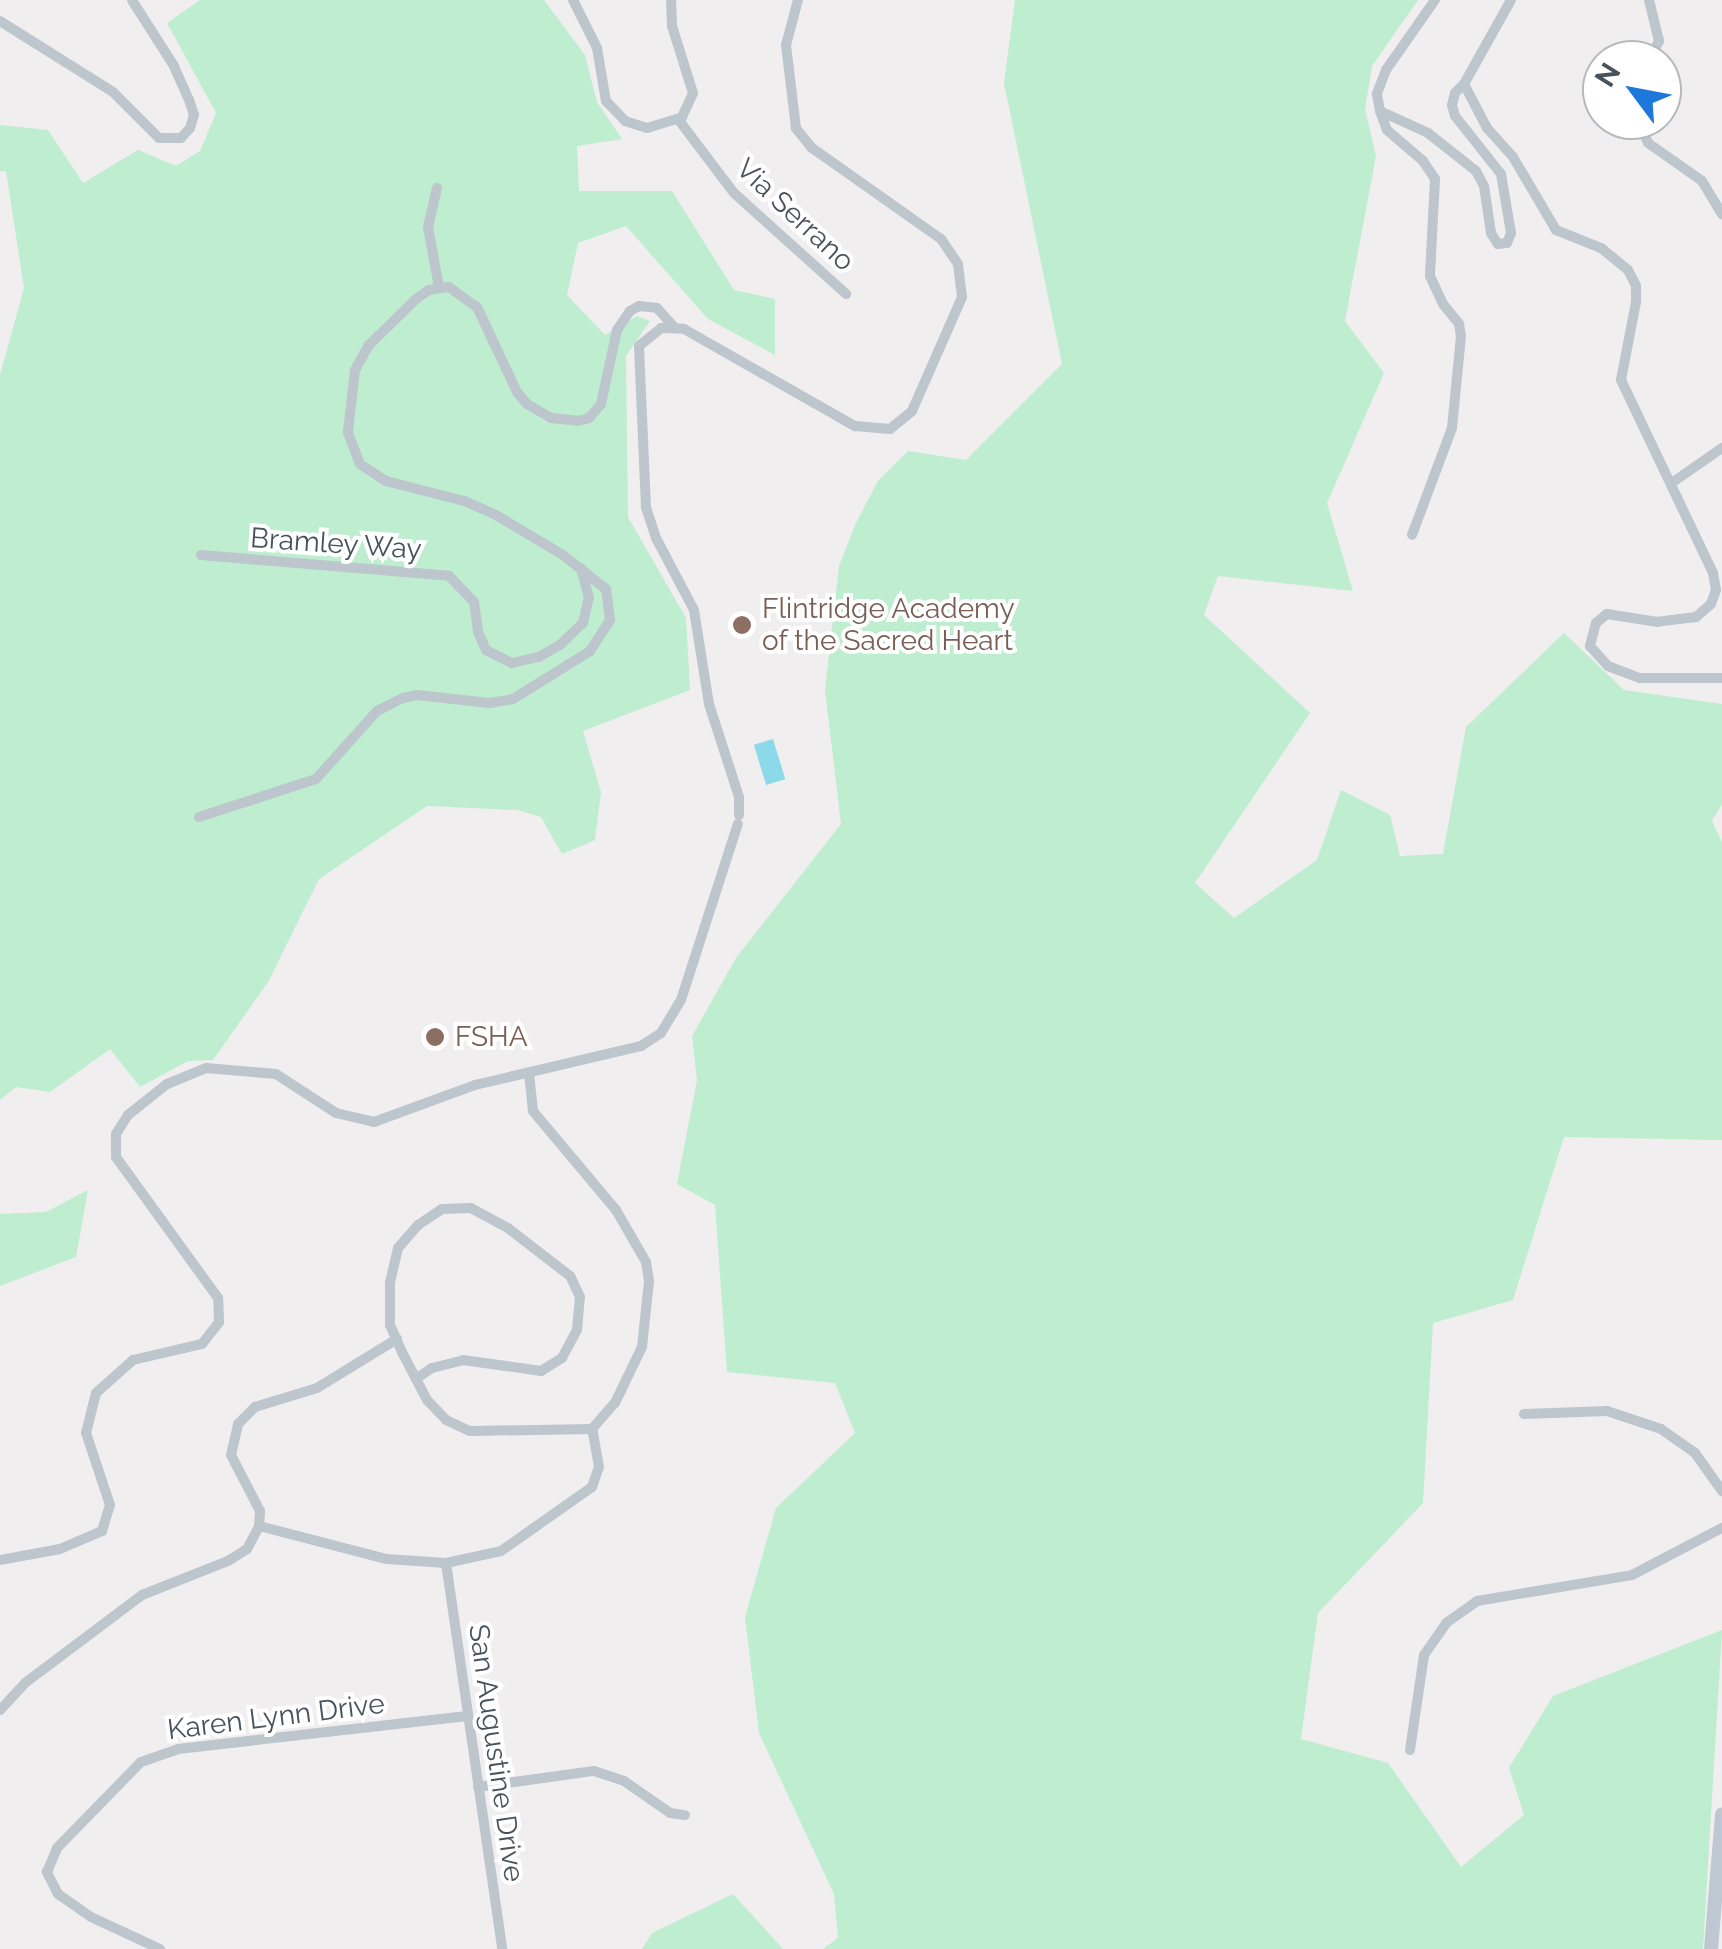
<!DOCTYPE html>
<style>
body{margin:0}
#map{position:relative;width:1722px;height:1949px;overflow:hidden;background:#f1eeef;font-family:Raleway,sans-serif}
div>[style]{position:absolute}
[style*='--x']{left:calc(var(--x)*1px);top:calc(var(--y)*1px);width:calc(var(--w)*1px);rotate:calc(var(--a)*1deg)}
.green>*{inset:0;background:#beedcf}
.water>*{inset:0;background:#8cd9e9;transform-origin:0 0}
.street>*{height:10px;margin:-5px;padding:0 5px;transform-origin:5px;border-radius:5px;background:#bdc6cd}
.secondary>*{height:14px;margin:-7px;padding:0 7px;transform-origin:7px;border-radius:7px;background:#bdc8d2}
.dots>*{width:28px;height:28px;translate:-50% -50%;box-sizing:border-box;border:5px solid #fff;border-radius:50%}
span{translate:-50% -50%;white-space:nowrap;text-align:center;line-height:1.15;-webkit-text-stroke:8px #fff;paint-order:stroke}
.street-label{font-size:28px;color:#47525b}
.education-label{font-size:28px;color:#785e54}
.left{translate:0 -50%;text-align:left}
.north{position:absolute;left:1582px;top:40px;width:100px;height:100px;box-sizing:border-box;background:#fff;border:2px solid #b5babd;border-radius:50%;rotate:302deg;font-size:28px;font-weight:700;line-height:40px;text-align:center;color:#47525b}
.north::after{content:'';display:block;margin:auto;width:35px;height:45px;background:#1e77db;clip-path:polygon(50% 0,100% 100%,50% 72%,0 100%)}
</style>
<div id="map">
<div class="green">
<div style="clip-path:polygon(200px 0,544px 0,585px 55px,597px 102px,622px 139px,577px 146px,579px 191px,672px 191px,734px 290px,775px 299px,775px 355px,708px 319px,626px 226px,578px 243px,567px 295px,605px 335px,637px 316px,650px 321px,626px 356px,628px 517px,686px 618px,690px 690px,583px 731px,601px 792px,595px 840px,562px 854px,541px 817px,518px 810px,427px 806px,319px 879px,268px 982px,213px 1060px,188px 1061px,140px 1087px,110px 1049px,50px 1092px,16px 1087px,0 1100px,0 375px,24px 288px,6px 171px,0 171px,0 125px,48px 130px,83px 183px,138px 150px,176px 166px,200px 151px,216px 113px,167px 23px)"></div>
<div style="clip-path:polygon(1015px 0,1418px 0,1372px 66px,1365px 110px,1376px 156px,1345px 321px,1384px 373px,1327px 503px,1353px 591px,1218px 576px,1204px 615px,1310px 713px,1195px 883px,1234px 918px,1317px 860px,1341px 790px,1390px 815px,1400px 856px,1443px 854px,1466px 727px,1564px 633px,1624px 690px,1722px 704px,1722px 804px,1712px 821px,1722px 842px,1722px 1140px,1564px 1137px,1513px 1300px,1433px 1323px,1423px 1503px,1318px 1613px,1301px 1739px,1388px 1763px,1461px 1867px,1524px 1815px,1509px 1768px,1553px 1696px,1722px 1630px,1703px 1949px,823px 1949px,838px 1938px,834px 1894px,759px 1733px,745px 1617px,776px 1508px,855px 1433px,835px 1383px,727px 1372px,715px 1205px,677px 1184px,697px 1080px,692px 1036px,736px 958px,841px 824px,825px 690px,839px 566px,856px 523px,878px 481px,908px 451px,966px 460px,1062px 364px,1004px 83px)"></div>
<div style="clip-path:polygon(88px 1190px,76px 1257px,0 1286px,0 1214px,46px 1212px)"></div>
<div style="clip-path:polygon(733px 1894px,783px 1949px,642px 1949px,652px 1933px)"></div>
</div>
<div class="water">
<div style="left:773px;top:739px;width:42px;height:20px;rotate:73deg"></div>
</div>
<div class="street">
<div style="--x:573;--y:0;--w:54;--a:63.4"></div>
<div style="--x:597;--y:48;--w:54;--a:80.4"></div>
<div style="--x:606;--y:101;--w:28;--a:46"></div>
<div style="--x:625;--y:121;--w:23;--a:18"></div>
<div style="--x:647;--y:128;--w:37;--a:-17"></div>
<div style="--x:682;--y:117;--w:26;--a:-65"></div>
<div style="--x:693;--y:93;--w:70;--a:-107.4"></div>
<div style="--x:672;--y:26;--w:26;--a:-92"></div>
<div style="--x:1435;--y:0;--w:85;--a:125"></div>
<div style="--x:1386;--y:70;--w:26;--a:111"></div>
<div style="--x:1377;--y:94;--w:17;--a:80"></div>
<div style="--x:1380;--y:111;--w:53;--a:24.6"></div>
<div style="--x:1428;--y:133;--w:61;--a:38.4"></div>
<div style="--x:1476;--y:171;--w:17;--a:62"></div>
<div style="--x:1484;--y:186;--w:48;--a:81.5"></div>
<div style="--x:1491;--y:233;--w:13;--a:58"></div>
<div style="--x:1498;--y:244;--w:9;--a:-6"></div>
<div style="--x:1507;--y:243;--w:11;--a:-68"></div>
<div style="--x:1511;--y:233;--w:60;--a:-99.6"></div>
<div style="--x:1501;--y:174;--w:74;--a:-128.4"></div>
<div style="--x:1455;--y:116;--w:11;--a:-105"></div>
<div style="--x:1452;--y:105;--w:12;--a:-76"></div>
<div style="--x:1455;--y:93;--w:13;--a:-45"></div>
<div style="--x:1464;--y:84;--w:50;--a:62.4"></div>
<div style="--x:1487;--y:128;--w:39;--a:48"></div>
<div style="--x:1513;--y:157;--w:85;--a:59.5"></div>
<div style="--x:1556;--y:230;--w:48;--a:21.8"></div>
<div style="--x:1601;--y:248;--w:35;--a:39"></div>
<div style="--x:1628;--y:270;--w:18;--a:63"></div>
<div style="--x:1636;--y:286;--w:16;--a:90"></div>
<div style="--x:1636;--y:302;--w:79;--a:100.9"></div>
<div style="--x:1621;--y:380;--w:214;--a:64.5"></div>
<div style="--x:1713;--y:573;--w:17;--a:80"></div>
<div style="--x:1716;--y:590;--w:15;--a:110"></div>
<div style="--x:1711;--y:604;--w:20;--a:139"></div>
<div style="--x:1696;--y:617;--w:38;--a:173"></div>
<div style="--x:1658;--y:622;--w:52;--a:-171.1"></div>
<div style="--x:1607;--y:614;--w:14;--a:141"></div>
<div style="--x:1596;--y:623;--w:24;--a:105"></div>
<div style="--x:1590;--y:646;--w:27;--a:48"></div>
<div style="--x:1608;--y:666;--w:34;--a:21"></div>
<div style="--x:1640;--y:678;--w:82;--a:0"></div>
<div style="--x:0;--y:21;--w:133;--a:32.1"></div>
<div style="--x:113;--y:92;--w:65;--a:45"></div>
<div style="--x:159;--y:138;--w:22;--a:0"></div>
<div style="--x:181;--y:138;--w:13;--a:-48"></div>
<div style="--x:190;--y:128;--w:14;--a:-73"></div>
<div style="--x:194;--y:115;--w:16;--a:-108"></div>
<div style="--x:189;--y:100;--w:37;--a:-114"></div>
<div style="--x:174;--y:66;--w:78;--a:-122.5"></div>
<div style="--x:1638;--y:60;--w:17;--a:-28"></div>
<div style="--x:1653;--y:52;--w:13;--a:-61"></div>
<div style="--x:1659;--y:41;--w:42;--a:-103.7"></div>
<div style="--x:1464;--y:84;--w:96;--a:-60.8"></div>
<div style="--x:1380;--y:111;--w:20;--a:70"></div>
<div style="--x:1387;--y:130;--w:48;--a:40.7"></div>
<div style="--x:1423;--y:161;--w:22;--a:56"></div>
<div style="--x:1435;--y:179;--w:97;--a:93"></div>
<div style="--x:1430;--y:276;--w:31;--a:65"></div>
<div style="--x:1443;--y:304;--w:26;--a:51"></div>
<div style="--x:1459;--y:324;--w:12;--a:81"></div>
<div style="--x:1461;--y:336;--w:92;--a:95.6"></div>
<div style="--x:1452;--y:428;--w:114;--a:110.5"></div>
<div style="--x:678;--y:119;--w:93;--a:52.9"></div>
<div style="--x:734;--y:193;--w:151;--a:42"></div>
<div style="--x:1637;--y:120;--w:25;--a:64"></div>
<div style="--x:1648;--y:143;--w:66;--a:35.1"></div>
<div style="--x:1702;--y:181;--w:39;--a:59"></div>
<div style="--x:437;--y:188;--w:40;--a:103"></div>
<div style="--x:428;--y:227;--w:61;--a:79.6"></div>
<div style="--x:1673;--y:482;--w:60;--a:-34.8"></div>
<div style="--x:201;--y:555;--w:249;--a:4.8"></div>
<div style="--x:449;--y:576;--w:36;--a:46"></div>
<div style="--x:474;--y:602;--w:30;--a:82"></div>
<div style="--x:478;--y:632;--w:20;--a:66"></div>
<div style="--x:486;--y:650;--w:29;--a:27"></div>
<div style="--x:512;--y:663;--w:28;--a:-13"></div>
<div style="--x:539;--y:657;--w:24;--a:-30"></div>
<div style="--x:560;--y:645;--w:32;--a:-44"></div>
<div style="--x:583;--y:623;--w:26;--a:-77"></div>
<div style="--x:589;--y:598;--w:31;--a:-105"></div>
<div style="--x:739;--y:815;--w:18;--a:-90"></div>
<div style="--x:739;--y:797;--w:98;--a:-107.9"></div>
<div style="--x:709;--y:704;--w:95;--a:-99.1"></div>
<div style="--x:694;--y:610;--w:81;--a:-117.8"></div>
<div style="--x:656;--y:538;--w:33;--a:-108"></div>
<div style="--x:646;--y:507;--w:161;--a:-92.5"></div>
<div style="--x:639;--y:346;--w:28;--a:-39"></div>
<div style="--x:661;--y:328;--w:23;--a:2"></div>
<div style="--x:684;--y:329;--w:197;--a:29.6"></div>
<div style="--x:855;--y:426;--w:35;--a:5"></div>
<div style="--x:890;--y:429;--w:28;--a:-39"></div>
<div style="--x:912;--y:411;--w:124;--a:-66.3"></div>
<div style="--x:962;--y:297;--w:33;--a:-97"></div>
<div style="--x:958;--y:264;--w:30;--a:-124"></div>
<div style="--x:941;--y:239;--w:158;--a:-144.8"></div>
<div style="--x:812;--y:148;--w:26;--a:-129"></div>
<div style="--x:796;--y:128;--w:84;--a:-96.9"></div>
<div style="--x:786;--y:45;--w:47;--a:-75.1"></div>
<div style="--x:199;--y:817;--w:123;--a:-18"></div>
<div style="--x:316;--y:779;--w:91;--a:-48.1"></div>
<div style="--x:377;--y:711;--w:29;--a:-27"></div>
<div style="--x:403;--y:698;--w:14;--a:-12"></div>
<div style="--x:417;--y:695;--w:73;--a:6.3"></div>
<div style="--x:490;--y:703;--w:23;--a:-10"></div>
<div style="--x:513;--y:699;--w:91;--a:-31.9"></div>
<div style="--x:590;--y:651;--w:37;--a:-57"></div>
<div style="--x:610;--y:620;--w:31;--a:-97"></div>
<div style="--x:606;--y:589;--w:55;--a:-141.7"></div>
<div style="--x:563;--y:555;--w:78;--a:-149.2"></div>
<div style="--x:496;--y:515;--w:35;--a:-156"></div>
<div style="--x:464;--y:501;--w:81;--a:-165.6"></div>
<div style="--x:386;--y:481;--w:31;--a:-147"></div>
<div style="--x:360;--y:464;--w:34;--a:-111"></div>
<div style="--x:348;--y:432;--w:62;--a:-83.6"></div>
<div style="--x:355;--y:370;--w:29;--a:-61"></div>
<div style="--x:369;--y:345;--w:66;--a:-44.4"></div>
<div style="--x:416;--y:299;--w:16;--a:-35"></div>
<div style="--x:429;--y:290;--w:20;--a:-9"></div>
<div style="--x:449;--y:287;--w:34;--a:36"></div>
<div style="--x:477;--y:307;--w:94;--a:64.8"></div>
<div style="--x:517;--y:392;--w:16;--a:50"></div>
<div style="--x:527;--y:404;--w:28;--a:30"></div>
<div style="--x:551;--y:418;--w:27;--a:6"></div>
<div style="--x:578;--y:421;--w:11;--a:-15"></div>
<div style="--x:589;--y:418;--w:18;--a:-49"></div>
<div style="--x:601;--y:404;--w:76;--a:-77.8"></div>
<div style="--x:617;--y:330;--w:23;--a:-56"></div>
<div style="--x:630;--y:311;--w:10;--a:-29"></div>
<div style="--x:639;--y:306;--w:18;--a:6"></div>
<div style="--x:657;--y:308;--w:25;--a:48"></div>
<div style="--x:416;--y:1379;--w:19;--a:-35"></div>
<div style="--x:432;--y:1368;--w:32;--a:-14"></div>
<div style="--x:463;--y:1360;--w:79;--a:8"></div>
<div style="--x:541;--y:1371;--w:25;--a:-32"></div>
<div style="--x:562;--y:1358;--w:32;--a:-62"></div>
<div style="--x:577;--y:1330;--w:33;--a:-85"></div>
<div style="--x:580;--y:1297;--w:23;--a:-115"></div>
<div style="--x:570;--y:1276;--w:78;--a:-142.3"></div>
<div style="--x:508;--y:1228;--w:42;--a:-151.6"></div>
<div style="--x:471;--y:1208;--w:29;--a:178"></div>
<div style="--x:442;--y:1209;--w:29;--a:146"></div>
<div style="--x:418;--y:1225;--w:30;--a:131"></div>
<div style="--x:398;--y:1248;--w:35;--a:103"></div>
<div style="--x:390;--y:1282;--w:43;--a:90"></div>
<div style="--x:390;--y:1325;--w:32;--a:66"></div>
<div style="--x:403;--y:1354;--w:52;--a:62.4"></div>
<div style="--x:427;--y:1400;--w:28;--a:46"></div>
<div style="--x:446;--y:1420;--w:26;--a:25"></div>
<div style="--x:470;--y:1431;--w:122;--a:-0.9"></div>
<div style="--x:1524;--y:1414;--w:83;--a:-2.1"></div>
<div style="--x:1607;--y:1411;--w:57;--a:18.4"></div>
<div style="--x:1661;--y:1429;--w:42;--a:35.2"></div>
<div style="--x:1695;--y:1453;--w:47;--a:54.6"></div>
<div style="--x:259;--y:1526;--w:132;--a:14.5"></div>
<div style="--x:387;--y:1559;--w:59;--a:3.9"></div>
<div style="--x:446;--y:1563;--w:56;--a:-12.3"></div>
<div style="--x:501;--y:1551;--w:111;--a:-35.1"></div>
<div style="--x:592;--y:1487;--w:21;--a:-71"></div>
<div style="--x:599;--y:1467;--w:39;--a:-100"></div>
<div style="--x:592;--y:1429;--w:35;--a:-49"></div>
<div style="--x:615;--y:1403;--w:62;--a:-64.3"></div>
<div style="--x:642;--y:1347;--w:66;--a:-83.9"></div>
<div style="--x:649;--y:1281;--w:19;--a:-99"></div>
<div style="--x:646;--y:1262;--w:60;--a:-120"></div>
<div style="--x:616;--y:1210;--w:129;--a:-130"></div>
<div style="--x:533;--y:1111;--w:37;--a:-96"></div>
<div style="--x:0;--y:1560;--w:61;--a:-10.4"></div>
<div style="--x:60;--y:1549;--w:46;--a:-23.2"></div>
<div style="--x:102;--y:1531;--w:27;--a:-73"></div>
<div style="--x:110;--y:1505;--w:76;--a:-108.4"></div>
<div style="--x:86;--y:1433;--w:41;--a:-76"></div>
<div style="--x:96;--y:1393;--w:50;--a:-41.7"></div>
<div style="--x:133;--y:1360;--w:71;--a:-13.1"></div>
<div style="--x:202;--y:1344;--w:28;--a:-52"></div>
<div style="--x:219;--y:1322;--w:24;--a:-92"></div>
<div style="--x:218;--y:1298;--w:174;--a:-125.9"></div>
<div style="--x:116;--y:1157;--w:23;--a:-90"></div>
<div style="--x:116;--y:1134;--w:22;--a:-58"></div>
<div style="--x:128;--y:1115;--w:50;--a:-38.5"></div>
<div style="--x:167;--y:1084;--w:42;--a:-22.3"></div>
<div style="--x:206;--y:1068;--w:70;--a:4.9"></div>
<div style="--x:276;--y:1074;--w:72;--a:33"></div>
<div style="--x:336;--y:1113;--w:39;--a:13"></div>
<div style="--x:374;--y:1122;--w:108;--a:-20.1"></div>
<div style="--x:475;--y:1085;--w:171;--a:-13.2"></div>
<div style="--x:641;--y:1046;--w:24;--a:-33"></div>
<div style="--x:661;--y:1033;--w:39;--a:-59"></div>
<div style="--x:681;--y:1000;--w:185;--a:-72.1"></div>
<div style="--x:446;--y:1563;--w:390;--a:81.7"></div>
<div style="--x:0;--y:1710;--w:37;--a:-47"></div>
<div style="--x:25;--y:1683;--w:146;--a:-36.9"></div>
<div style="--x:142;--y:1595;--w:92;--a:-21.6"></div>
<div style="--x:228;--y:1561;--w:22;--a:-32"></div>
<div style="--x:247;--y:1549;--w:26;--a:-62"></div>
<div style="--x:259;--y:1526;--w:15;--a:-86"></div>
<div style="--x:260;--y:1511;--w:63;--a:-117.4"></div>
<div style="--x:231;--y:1455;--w:32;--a:-77"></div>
<div style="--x:238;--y:1424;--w:24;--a:-45"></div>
<div style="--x:255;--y:1407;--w:65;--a:-17"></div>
<div style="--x:317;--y:1388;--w:94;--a:-31.5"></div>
<div style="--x:1410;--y:1750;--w:96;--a:-81.6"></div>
<div style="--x:1424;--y:1655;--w:39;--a:-55"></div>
<div style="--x:1446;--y:1623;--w:38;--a:-35"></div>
<div style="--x:1477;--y:1601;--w:157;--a:-9.5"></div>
<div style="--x:1632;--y:1575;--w:102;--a:-27.6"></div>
<div style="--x:478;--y:1787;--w:117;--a:-7.9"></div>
<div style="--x:594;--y:1771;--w:32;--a:18"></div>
<div style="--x:624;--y:1781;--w:56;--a:34.8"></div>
<div style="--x:670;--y:1813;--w:15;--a:8"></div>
<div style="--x:160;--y:1949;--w:76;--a:-155.1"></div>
<div style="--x:91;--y:1917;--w:40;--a:-145.1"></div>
<div style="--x:58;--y:1894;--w:25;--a:-117"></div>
<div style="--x:47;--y:1872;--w:26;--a:-67"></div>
<div style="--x:57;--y:1848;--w:120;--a:-45.7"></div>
<div style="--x:141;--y:1762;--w:39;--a:-19"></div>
<div style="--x:178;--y:1749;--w:291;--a:-6.5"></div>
</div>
<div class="secondary">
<div style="--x:1711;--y:1949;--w:135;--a:-85.3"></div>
</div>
<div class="dots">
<div style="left:742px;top:625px;background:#8d6e63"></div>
<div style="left:435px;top:1037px;background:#8d6e63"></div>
</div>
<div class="street-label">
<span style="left:795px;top:215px;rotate:43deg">Via Serrano</span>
<span style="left:336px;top:544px;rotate:4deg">Bramley Way</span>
<span style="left:276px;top:1717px;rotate:-7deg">Karen Lynn Drive</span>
<span style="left:496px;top:1753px;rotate:82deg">San Augustine Drive</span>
</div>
<div class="education-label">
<span class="left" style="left:762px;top:625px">Flintridge Academy<br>of the Sacred Heart</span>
<span class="left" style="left:455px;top:1037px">FSHA</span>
</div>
<div class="north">N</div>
</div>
